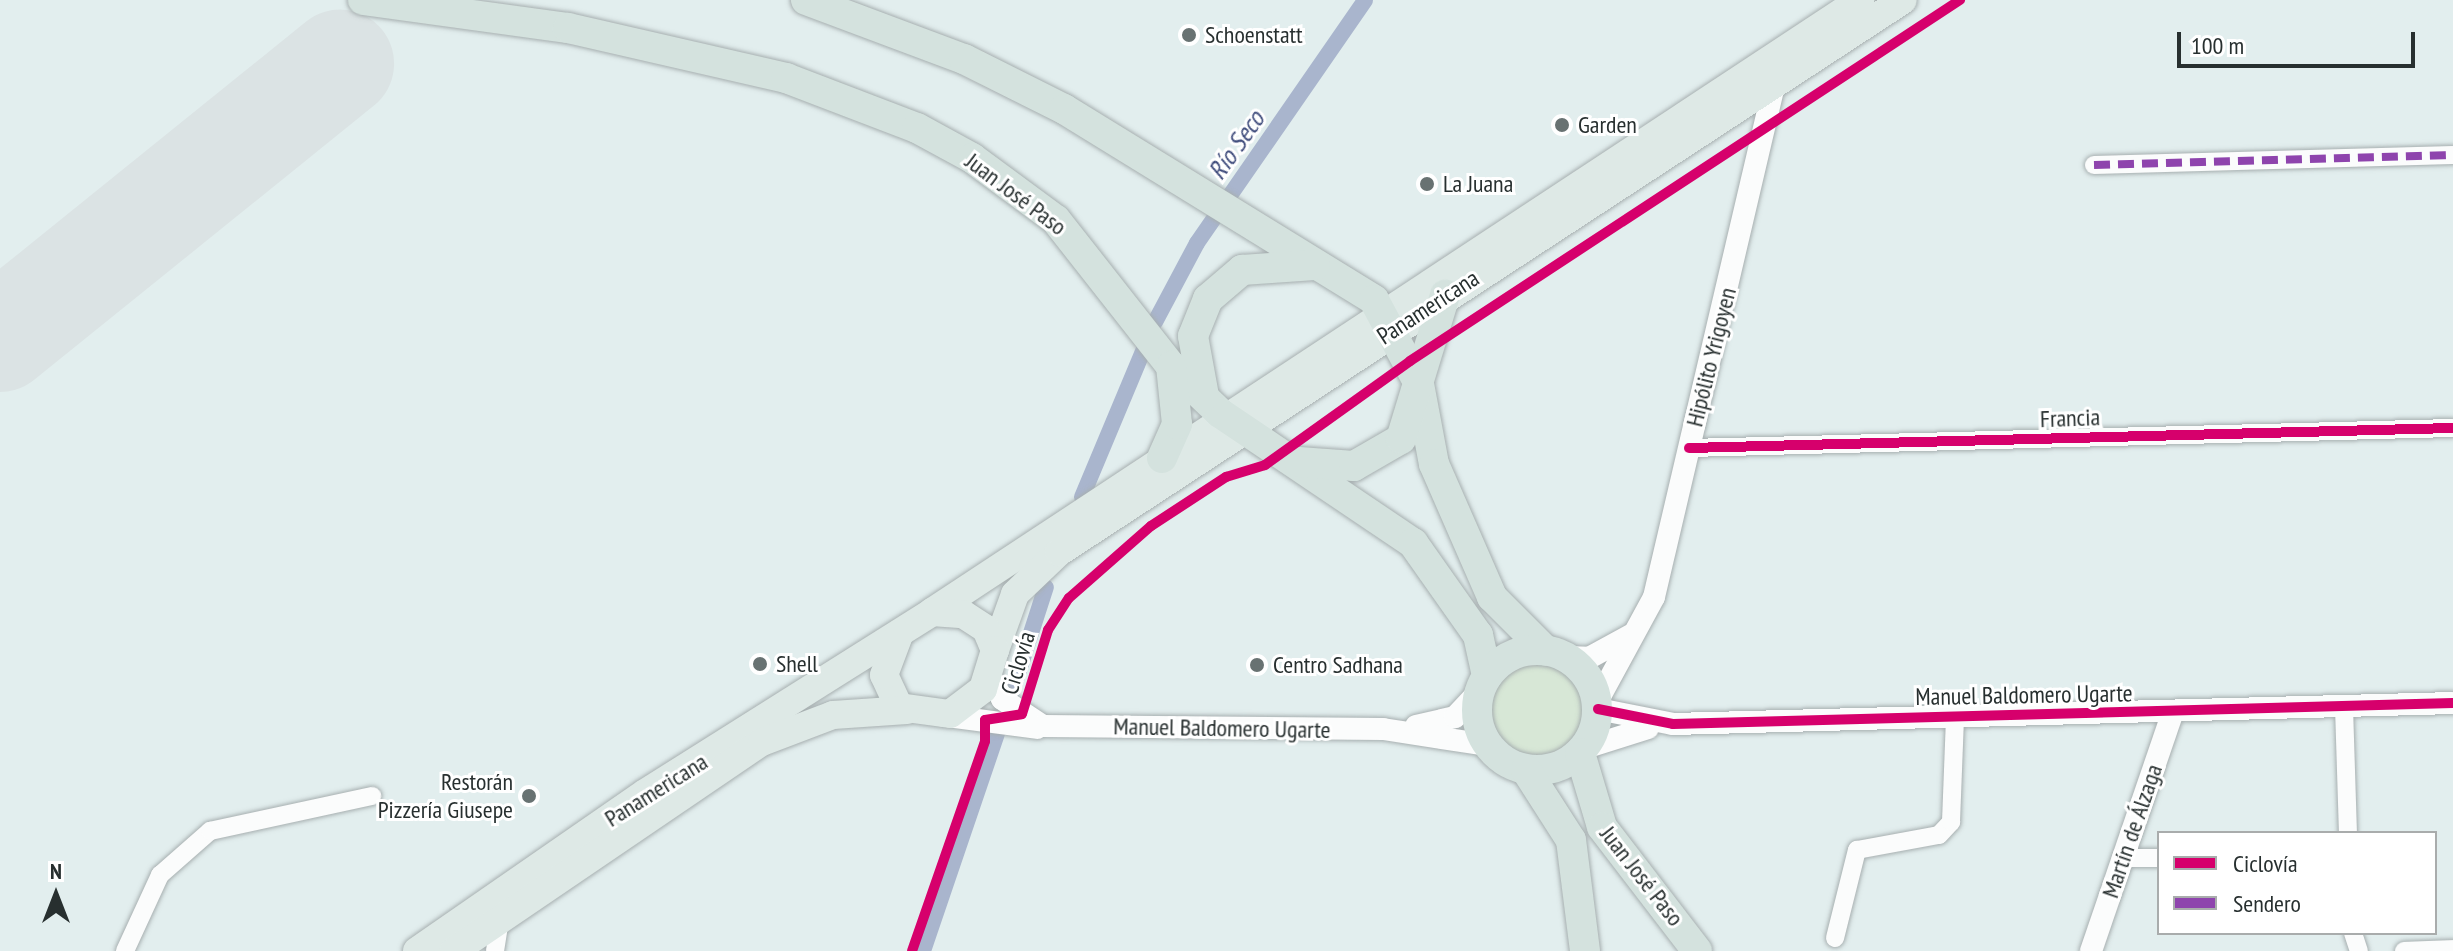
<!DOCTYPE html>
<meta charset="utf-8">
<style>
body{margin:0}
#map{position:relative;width:2453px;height:951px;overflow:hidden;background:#e2eeee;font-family:"PT Sans Narrow",sans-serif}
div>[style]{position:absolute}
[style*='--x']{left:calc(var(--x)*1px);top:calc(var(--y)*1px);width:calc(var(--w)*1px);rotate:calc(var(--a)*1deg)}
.green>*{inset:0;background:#d7e7d6}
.round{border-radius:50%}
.canal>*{height:16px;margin:-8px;padding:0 8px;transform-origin:8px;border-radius:8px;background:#a9b5cd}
.runway>*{height:108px;margin:-54px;padding:0 54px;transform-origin:54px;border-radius:54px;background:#dbe3e4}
.roads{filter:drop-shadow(0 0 2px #a7afb0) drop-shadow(0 0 2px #a7afb0)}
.minor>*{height:18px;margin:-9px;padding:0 9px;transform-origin:9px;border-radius:9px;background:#fbfcfc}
.tertiary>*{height:22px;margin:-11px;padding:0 11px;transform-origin:11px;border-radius:11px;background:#fbfcfc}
.primary>*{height:28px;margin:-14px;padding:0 14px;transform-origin:14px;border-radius:14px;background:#dee9e6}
.trunk>*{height:30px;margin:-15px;padding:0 15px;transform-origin:15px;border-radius:15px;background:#d4e2de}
.trunk>.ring{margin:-15px;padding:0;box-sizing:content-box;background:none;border:30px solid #d4e2de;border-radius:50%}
.quiet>*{height:8px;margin-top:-4px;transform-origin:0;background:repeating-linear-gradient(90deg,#8e44ad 0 16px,transparent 0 24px)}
.cycleway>*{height:10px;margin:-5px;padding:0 5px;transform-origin:5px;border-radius:5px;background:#d6006c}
.dots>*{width:22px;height:22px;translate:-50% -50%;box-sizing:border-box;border:4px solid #fff;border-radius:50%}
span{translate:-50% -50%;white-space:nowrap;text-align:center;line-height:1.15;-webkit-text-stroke:6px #fff;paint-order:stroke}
.poi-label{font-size:24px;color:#272f2f}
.left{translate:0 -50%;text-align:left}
.right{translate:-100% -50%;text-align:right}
.street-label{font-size:24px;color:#272f2f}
.water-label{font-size:26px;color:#3f4c7c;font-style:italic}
.legend{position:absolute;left:2157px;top:831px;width:280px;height:104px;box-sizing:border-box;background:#fff;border:2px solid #a9acac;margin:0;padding:10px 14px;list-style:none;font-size:24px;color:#272f2f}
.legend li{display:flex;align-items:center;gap:16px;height:40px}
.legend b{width:40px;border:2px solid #a9acac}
.north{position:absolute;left:16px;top:855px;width:80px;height:80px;-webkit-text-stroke:6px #fff;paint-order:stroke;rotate:0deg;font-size:22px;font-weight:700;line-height:32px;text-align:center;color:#272f2f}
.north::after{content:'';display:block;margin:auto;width:28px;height:36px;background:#272f2f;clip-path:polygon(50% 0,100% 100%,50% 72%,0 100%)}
.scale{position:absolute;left:2177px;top:32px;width:238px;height:36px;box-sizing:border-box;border:4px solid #272f2f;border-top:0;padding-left:10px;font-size:24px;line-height:28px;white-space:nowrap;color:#272f2f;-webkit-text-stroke:6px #fff;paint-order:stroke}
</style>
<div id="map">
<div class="green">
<div class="round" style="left:1486px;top:661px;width:98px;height:98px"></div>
</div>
<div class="canal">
<div style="--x:1155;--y:322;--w:89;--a:-62"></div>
<div style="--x:1197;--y:243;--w:295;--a:-55.3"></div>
<div style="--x:1082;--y:497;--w:158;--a:-67.3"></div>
<div style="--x:1012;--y:692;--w:110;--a:-72.1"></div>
<div style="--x:923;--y:951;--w:229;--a:-71.2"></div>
</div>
<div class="runway">
<div style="--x:0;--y:338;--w:437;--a:-38.9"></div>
</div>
<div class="roads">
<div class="minor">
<div style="--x:2094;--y:165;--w:359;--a:-1.6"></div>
<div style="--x:1689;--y:448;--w:764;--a:-1.5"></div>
<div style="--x:2344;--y:707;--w:126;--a:88.2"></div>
<div style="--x:2124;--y:858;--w:35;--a:0"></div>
<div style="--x:2353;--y:933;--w:19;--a:72"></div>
<div style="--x:1835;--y:938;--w:91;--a:-76"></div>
<div style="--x:1857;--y:850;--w:83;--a:-10.4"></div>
<div style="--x:1939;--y:835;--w:18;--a:-47"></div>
<div style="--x:1951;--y:822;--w:105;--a:-87.8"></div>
<div style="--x:125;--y:951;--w:84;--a:-65.3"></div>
<div style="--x:160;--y:875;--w:67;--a:-41.3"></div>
<div style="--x:210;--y:831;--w:166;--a:-12.2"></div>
<div style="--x:495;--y:951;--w:30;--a:-81"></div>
<div style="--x:2404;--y:951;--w:49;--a:-2.3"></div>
</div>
<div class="tertiary">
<div style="--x:1566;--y:657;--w:23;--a:2"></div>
<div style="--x:1589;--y:658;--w:48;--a:-28.7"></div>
<div style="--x:990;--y:675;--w:27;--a:63"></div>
<div style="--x:1002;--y:699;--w:49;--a:33.4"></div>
<div style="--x:1043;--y:726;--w:340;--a:0.5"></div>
<div style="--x:1383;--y:729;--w:105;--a:8.7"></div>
<div style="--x:1597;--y:702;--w:119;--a:-61.5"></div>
<div style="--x:1654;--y:597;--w:530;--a:-76.8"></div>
<div style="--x:1598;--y:709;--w:76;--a:11.3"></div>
<div style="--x:1673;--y:724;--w:780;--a:-1.54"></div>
<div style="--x:940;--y:715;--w:98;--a:7.6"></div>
<div style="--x:1416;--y:726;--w:40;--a:-13"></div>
<div style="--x:1455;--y:717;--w:37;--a:-47"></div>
<div style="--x:1585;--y:748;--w:66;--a:-17.6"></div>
<div style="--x:2091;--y:951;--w:253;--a:-71.1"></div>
</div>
<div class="primary">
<div style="--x:932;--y:612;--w:1112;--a:-33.4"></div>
<div style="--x:995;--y:650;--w:59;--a:-70.3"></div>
<div style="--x:1015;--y:594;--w:61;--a:-43.7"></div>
<div style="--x:1059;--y:552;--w:1008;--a:-33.19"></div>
<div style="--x:417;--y:951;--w:277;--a:-34.7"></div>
<div style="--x:645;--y:793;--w:339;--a:-32.2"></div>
<div style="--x:932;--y:612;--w:31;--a:4"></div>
<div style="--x:963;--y:614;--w:27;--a:33"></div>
<div style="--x:986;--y:629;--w:23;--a:67"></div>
<div style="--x:995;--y:650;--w:41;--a:107.1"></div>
<div style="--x:983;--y:689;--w:41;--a:142.9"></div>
<div style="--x:950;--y:714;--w:51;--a:-172.2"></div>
<div style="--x:899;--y:707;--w:35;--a:-115"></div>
<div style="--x:884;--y:675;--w:43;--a:-69.4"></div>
<div style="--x:454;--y:951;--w:372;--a:-34.2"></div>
<div style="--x:762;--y:742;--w:76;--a:-20.8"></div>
<div style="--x:833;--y:715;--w:74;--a:-3.9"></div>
</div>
<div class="trunk">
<div style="--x:363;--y:0;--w:207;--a:7.8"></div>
<div style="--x:568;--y:28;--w:224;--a:12.9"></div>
<div style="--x:786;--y:78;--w:140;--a:20.9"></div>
<div style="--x:917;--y:128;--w:63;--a:28.6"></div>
<div style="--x:972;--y:158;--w:104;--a:36.4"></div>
<div style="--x:1056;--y:220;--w:186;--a:51.8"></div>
<div style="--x:1171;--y:366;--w:68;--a:43.8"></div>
<div style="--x:1220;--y:413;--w:233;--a:34"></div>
<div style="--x:1413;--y:543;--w:113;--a:54.8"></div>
<div style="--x:1478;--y:635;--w:42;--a:77.6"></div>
<div style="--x:806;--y:0;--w:169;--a:20.5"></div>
<div style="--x:964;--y:59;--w:112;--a:26.6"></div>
<div style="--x:1064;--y:109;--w:364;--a:31.6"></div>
<div style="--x:1374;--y:300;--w:95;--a:61.8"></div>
<div style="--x:1419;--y:384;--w:81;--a:79.4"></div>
<div style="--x:1434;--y:464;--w:145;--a:66.4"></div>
<div style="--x:1492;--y:597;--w:76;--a:45"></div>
<div style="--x:1204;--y:396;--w:61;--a:-100.4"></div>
<div style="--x:1193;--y:336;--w:40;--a:-68"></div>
<div style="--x:1208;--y:299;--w:45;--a:-40.5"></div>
<div style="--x:1242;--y:270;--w:73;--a:-3.9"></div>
<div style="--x:1162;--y:458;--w:37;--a:-66"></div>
<div style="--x:1177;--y:424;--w:58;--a:-95.9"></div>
<div style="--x:1299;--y:462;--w:55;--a:4.2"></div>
<div style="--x:1354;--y:466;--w:54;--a:-29.9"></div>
<div style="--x:1401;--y:439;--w:151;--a:-73"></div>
<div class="ring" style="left:1477px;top:650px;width:90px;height:90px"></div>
<div style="--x:1580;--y:753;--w:77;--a:73.4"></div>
<div style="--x:1602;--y:827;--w:156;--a:52.5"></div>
<div style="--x:1526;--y:770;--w:83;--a:57.3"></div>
<div style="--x:1571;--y:840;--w:112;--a:82.8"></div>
</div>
</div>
<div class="quiet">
<div style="--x:2094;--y:165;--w:359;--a:-1.6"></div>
</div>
<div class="cycleway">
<div style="--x:1689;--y:448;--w:764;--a:-1.5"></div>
<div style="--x:1598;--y:709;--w:76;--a:11.3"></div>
<div style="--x:1673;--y:724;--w:780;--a:-1.54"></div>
<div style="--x:912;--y:951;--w:222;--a:-70.8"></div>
<div style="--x:985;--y:741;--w:21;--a:-90"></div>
<div style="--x:985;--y:720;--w:37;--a:-9"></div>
<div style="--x:1022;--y:714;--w:88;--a:-72.8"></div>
<div style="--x:1048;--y:630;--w:38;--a:-57"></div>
<div style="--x:1069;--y:598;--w:109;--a:-41.3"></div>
<div style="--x:1151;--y:526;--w:90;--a:-33.2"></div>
<div style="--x:1226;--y:477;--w:41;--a:-17.1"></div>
<div style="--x:1265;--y:465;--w:178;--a:-35.6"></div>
<div style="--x:1410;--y:361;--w:658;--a:-33.28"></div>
</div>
<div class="dots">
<div style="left:1189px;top:35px;background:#687272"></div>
<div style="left:1562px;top:125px;background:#687272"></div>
<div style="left:1427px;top:184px;background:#687272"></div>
<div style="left:760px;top:664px;background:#687272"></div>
<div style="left:1257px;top:665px;background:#687272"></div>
<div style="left:529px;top:796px;background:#687272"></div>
</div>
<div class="poi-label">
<span class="left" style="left:1205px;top:35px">Schoenstatt</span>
<span class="left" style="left:1578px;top:125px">Garden</span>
<span class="left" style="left:1443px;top:184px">La Juana</span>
<span class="left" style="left:776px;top:664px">Shell</span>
<span class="left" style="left:1273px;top:665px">Centro Sadhana</span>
<span class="right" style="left:513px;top:796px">Restorán<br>Pizzería Giusepe</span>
</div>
<div class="street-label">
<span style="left:1016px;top:194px;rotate:37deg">Juan José Paso</span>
<span style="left:1428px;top:307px;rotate:-33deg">Panamericana</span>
<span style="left:1711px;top:357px;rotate:-76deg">Hipólito Yrigoyen</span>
<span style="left:2070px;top:418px;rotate:-2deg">Francia</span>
<span style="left:1018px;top:663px;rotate:-73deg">Ciclovía</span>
<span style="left:2024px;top:695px;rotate:-1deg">Manuel Baldomero Ugarte</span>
<span style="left:1222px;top:728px;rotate:1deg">Manuel Baldomero Ugarte</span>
<span style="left:656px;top:790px;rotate:-32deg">Panamericana</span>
<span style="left:2132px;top:831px;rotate:-71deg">Martín de Álzaga</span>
<span style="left:1642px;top:876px;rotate:52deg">Juan José Paso</span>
</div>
<div class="water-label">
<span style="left:1236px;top:145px;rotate:-55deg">Río Seco</span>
</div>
<ul class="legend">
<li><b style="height:10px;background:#d6006c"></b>Ciclovía</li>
<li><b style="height:10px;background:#8e44ad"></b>Sendero</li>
</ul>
<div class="north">N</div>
<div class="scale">100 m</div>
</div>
